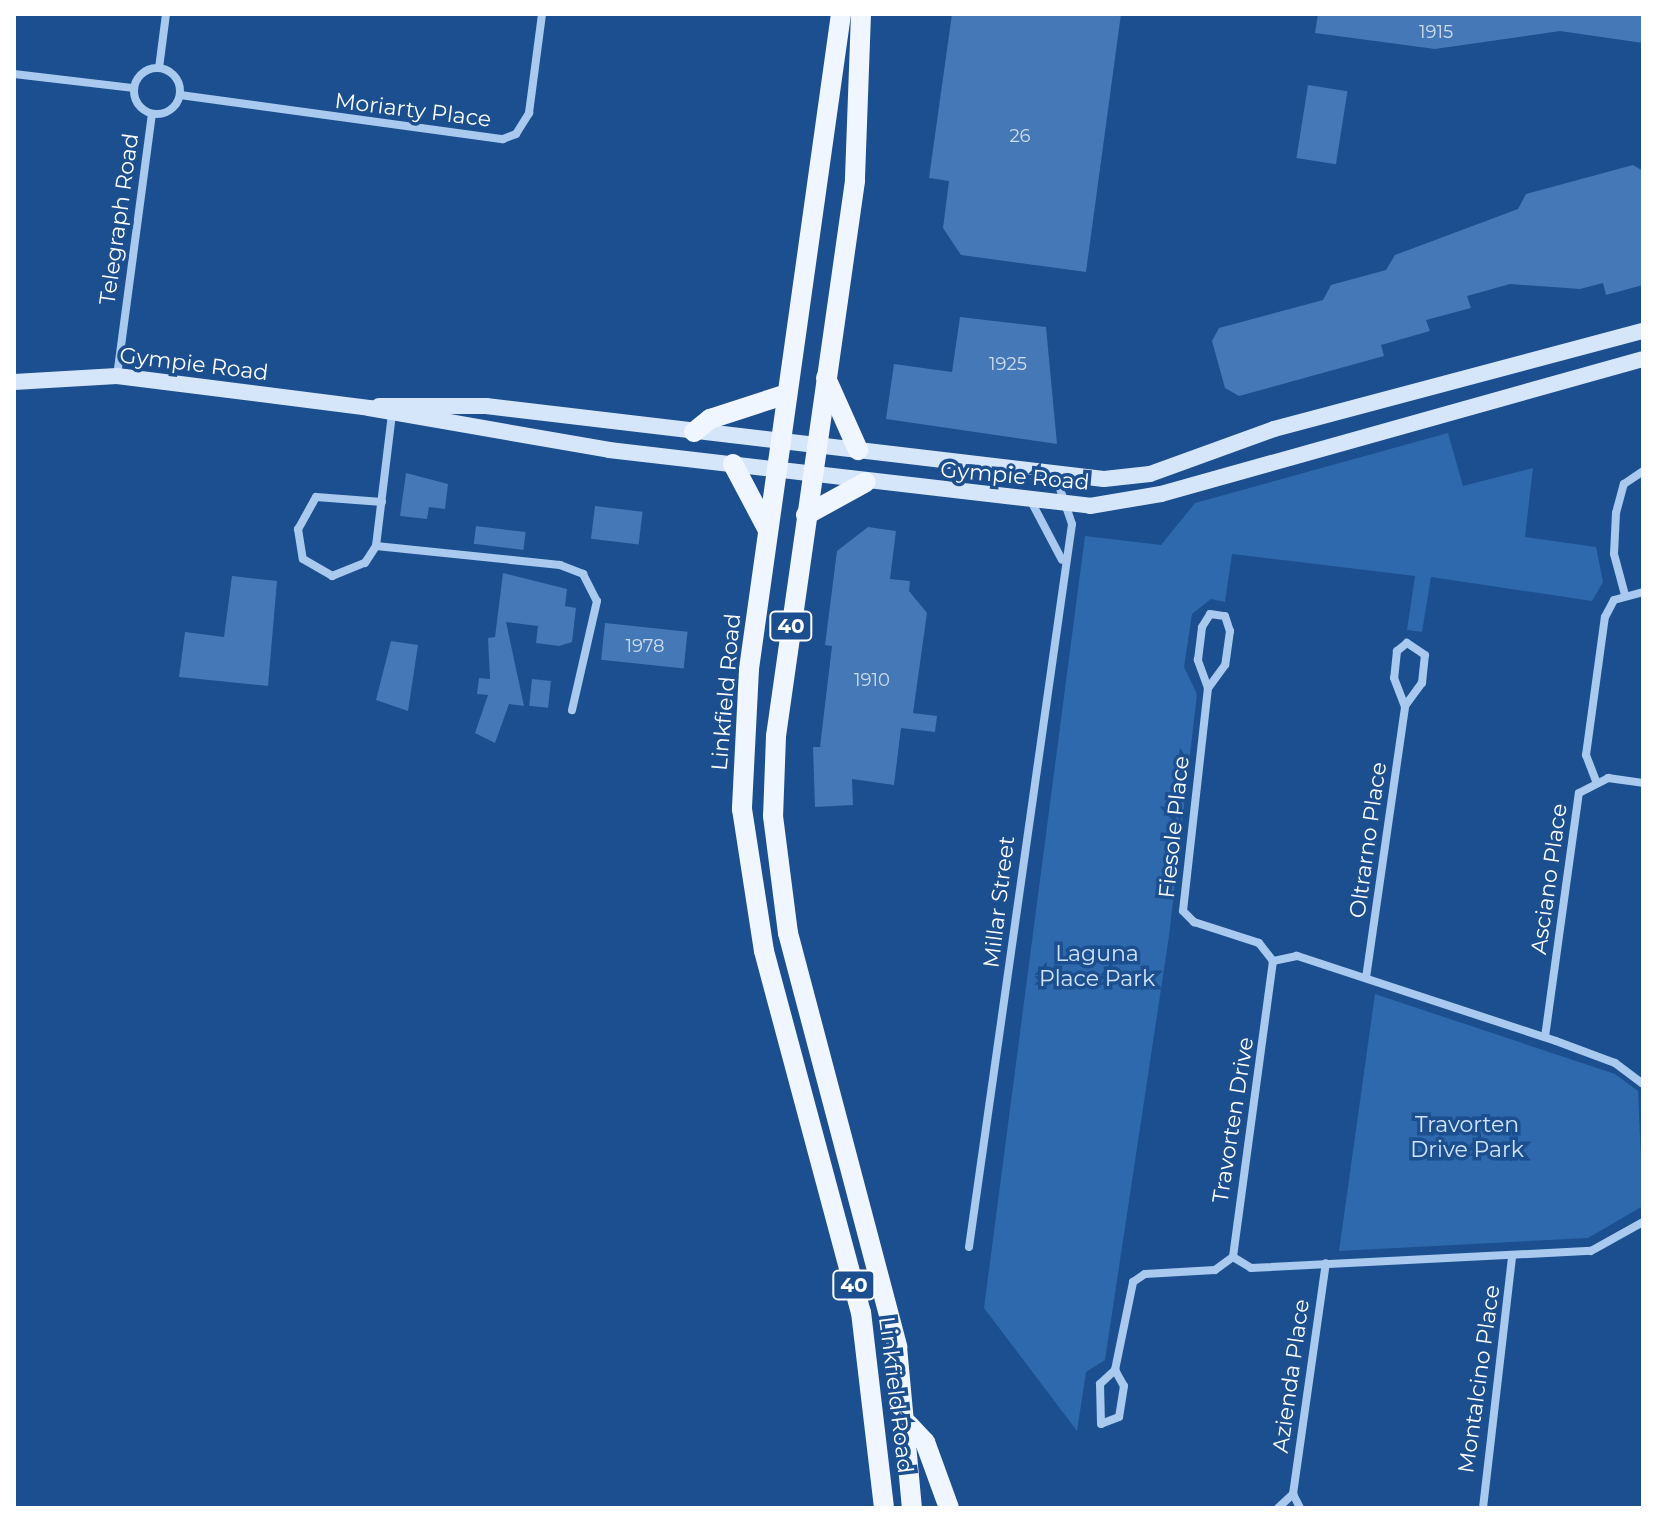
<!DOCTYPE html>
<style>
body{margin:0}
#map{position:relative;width:1657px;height:1522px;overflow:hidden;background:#1b4f8f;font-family:Montserrat,sans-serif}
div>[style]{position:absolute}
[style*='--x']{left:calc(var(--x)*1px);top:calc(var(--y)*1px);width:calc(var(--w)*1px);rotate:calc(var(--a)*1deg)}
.green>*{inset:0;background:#2e69ad}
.building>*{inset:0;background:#4478b7;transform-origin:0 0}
.minor>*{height:8px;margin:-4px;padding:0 4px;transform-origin:4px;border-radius:4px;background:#a9c9ee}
.minor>.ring{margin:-4px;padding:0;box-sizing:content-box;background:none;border:8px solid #a9c9ee;border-radius:50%}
.secondary>*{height:16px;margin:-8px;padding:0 8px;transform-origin:8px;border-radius:8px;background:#d6e6fa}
.primary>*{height:20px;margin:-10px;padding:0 10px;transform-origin:10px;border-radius:10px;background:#f0f6ff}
span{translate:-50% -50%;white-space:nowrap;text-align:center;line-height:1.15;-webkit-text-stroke:7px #1b4f8f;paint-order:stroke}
.number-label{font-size:18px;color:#d0dded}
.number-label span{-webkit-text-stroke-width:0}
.shield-label span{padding:2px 6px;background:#1b4f8f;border:2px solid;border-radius:6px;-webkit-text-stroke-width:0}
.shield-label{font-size:20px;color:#fff;font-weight:700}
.street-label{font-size:22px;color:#fff}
.park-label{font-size:22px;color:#cfe3fa}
.frame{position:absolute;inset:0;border:16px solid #fff;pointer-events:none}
</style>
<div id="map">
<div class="green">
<div style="clip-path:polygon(1448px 433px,1463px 486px,1533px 468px,1525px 537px,1596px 547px,1603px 582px,1592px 601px,1431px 577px,1422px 632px,1407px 630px,1415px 576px,1232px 554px,1225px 602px,1211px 599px,1192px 614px,1184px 667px,1197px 694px,1169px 936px,1105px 1360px,1086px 1372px,1077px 1431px,984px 1308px,1085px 536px,1161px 545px,1195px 503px)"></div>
<div style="clip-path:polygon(1375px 994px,1615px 1074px,1638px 1091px,1643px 1206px,1588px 1238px,1339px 1251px)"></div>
</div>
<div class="building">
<div style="clip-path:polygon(952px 14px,1121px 14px,1086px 272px,961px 255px,943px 228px,949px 181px,929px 178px)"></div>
<div style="clip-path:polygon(1318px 14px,1643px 14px,1643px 43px,1560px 31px,1435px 49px,1315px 33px)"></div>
<div style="left:1308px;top:85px;width:40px;height:74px;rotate:9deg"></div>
<div style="clip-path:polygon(1633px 165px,1643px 171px,1643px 285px,1606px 295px,1603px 283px,1580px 289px,1510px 284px,1467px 296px,1471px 308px,1426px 320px,1430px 331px,1381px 345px,1384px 356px,1239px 396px,1225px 388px,1212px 341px,1219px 328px,1323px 300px,1331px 285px,1386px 270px,1395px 255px,1518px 209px,1526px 194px)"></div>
<div style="clip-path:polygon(960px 317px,1046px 327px,1057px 444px,886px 419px,894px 364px,952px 372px)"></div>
<div style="clip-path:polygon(406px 473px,448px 484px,445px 509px,429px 507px,427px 519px,400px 516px)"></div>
<div style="left:595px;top:506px;width:48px;height:33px;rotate:7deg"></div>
<div style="left:476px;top:526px;width:50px;height:18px;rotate:7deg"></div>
<div style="clip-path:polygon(868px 527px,896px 531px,890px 579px,910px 581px,909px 591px,927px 613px,913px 713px,937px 716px,935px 732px,901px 728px,894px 785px,852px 779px,853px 805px,815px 807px,813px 747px,820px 747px,832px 646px,825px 645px,837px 551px)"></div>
<div style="clip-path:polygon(503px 573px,567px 589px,565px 606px,576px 608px,572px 642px,559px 646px,536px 643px,538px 626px,506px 622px,524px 706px,509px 704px,495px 743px,475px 733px,488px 695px,477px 694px,479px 678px,490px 679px,488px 638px,495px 637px)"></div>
<div style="clip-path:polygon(232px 576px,277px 581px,268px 686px,179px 677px,185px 632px,224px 637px)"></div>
<div style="left:605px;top:623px;width:83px;height:37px;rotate:6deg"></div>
<div style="clip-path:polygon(391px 641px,418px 645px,408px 711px,376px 700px)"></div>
<div style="left:532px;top:679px;width:19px;height:27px;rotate:6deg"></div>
</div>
<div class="minor">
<div class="ring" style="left:134px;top:68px;width:38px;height:38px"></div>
<div style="--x:159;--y:68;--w:54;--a:-82.6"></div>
<div style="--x:14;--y:74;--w:121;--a:6.7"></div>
<div style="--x:180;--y:95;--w:326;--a:7.8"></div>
<div style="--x:503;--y:139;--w:14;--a:-21"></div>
<div style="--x:516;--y:134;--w:25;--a:-58"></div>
<div style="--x:529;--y:113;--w:100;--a:-82.5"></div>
<div style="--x:117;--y:376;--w:264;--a:-82.4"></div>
<div style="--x:382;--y:502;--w:66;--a:-175.7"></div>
<div style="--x:316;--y:497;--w:37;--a:119"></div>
<div style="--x:298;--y:529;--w:30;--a:81"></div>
<div style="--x:303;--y:559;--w:34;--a:30"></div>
<div style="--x:332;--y:576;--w:35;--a:-22"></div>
<div style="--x:365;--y:563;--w:20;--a:-57"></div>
<div style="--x:376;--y:546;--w:134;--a:-83.1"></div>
<div style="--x:1032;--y:503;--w:64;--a:62.2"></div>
<div style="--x:376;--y:546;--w:185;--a:5.9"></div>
<div style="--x:560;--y:565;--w:25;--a:21"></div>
<div style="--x:583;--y:574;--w:30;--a:63"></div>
<div style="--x:597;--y:601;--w:112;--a:102.9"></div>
<div style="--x:1625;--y:595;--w:42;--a:-105"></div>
<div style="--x:1614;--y:554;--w:41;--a:-87.2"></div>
<div style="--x:1616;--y:513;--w:30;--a:-75"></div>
<div style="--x:1624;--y:484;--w:23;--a:-34"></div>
<div style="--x:1208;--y:688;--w:30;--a:-110"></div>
<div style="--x:1198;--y:660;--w:33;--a:-83"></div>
<div style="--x:1202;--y:627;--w:15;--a:-58"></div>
<div style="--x:1210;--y:614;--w:15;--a:8"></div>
<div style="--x:1225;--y:616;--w:16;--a:72"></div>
<div style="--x:1230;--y:631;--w:34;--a:98"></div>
<div style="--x:1225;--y:665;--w:29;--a:126"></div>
<div style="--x:1208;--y:688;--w:224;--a:96.4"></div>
<div style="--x:1183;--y:911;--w:16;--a:45"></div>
<div style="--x:1194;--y:922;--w:68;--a:17.9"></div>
<div style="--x:1259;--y:943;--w:23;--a:52"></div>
<div style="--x:1596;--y:781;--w:28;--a:-111"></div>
<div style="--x:1586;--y:755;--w:139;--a:-82.2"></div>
<div style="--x:1605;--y:617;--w:19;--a:-62"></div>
<div style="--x:1614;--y:600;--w:30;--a:-15"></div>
<div style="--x:1366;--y:978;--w:275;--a:-81.8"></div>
<div style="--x:1405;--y:706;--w:29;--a:-54"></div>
<div style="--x:1422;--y:683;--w:28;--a:-84"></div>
<div style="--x:1425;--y:655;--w:22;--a:-146"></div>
<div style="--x:1407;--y:643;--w:13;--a:141"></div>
<div style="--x:1397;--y:651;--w:27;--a:96"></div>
<div style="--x:1394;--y:678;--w:30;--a:69"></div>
<div style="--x:1545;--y:1037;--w:246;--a:-82.1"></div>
<div style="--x:1579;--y:793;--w:33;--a:-27"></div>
<div style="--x:1608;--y:778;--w:35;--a:8"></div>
<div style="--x:1643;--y:1084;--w:35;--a:-143"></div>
<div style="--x:1615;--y:1063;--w:63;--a:-159.6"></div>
<div style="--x:1556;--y:1041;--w:273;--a:-161.8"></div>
<div style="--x:1297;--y:956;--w:25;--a:168"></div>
<div style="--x:1273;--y:961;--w:299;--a:97.7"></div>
<div style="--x:1233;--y:1257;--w:21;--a:31"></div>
<div style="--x:1251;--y:1268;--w:340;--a:-2.9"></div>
<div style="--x:1591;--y:1251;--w:60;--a:-29.1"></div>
<div style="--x:969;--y:1247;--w:730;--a:-81.89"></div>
<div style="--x:1072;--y:524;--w:50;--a:-108.8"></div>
<div style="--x:1115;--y:1370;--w:90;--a:-78.4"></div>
<div style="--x:1133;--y:1282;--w:14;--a:-34"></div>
<div style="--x:1145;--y:1274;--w:70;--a:-3.3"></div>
<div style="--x:1215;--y:1270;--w:22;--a:-36"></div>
<div style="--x:1115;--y:1370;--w:18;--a:61"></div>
<div style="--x:1124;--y:1386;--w:31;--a:99"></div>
<div style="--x:1119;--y:1417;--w:19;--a:159"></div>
<div style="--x:1101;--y:1424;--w:40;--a:-91.4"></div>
<div style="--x:1100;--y:1384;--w:21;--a:-43"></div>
<div style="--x:1293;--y:1494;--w:233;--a:-81.9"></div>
<div style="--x:1278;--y:1508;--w:21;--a:-43"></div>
<div style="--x:1293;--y:1494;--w:16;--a:63"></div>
<div style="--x:1483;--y:1508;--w:254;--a:-83.4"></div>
</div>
<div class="secondary">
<div style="--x:14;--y:382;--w:103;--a:-3.3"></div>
<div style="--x:117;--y:376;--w:254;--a:7.2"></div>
<div style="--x:369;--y:408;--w:244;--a:9.9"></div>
<div style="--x:609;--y:450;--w:484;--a:6.6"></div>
<div style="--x:1090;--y:506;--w:72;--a:-9.6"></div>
<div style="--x:1161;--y:494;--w:501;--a:-15.65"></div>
<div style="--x:379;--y:406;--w:107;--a:0"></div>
<div style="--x:486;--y:406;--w:622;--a:6.74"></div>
<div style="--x:1104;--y:479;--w:46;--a:-6.2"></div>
<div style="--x:1150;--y:474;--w:132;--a:-19.9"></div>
<div style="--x:1274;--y:429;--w:382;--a:-14.9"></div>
</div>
<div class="primary">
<div style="--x:841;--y:14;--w:661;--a:98"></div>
<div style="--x:749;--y:669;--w:140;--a:92.9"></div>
<div style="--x:742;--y:809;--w:144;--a:81.2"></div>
<div style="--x:764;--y:951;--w:374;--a:75"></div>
<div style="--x:861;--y:1312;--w:197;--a:83.3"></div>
<div style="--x:861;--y:14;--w:167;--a:92.1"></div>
<div style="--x:855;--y:181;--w:561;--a:98.1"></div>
<div style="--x:776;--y:736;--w:80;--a:92.1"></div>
<div style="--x:773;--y:816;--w:118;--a:82.7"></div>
<div style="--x:788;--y:933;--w:428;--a:75.2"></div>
<div style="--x:897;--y:1347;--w:162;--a:84.7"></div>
<div style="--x:826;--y:378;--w:79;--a:66"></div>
<div style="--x:694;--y:432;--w:21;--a:-39"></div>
<div style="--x:710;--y:419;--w:81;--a:-18"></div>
<div style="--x:733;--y:464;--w:75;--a:62.1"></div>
<div style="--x:806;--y:515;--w:68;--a:-28.8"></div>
<div style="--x:908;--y:1424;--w:25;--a:47"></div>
<div style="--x:925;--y:1442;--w:70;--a:70"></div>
</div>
<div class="number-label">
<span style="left:1436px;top:32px">1915</span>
<span style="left:1020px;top:136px">26</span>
<span style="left:1008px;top:364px">1925</span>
<span style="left:645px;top:646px">1978</span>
<span style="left:872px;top:680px">1910</span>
</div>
<div class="shield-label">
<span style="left:791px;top:626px">40</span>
<span style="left:854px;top:1285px">40</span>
</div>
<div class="street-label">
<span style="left:413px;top:110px;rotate:7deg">Moriarty Place</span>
<span style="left:119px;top:219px;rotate:-82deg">Telegraph Road</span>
<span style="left:194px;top:364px;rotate:7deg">Gympie Road</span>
<span style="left:1015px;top:476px;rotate:5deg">Gympie Road</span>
<span style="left:726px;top:692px;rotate:-85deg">Linkfield Road</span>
<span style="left:1174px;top:827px;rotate:-84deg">Fiesole Place</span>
<span style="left:1368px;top:840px;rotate:-82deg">Oltrarno Place</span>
<span style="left:1549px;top:879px;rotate:-82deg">Asciano Place</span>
<span style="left:999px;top:902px;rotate:-83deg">Millar Street</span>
<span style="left:1233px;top:1120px;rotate:-81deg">Travorten Drive</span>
<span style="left:1291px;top:1376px;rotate:-82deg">Azienda Place</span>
<span style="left:1479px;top:1379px;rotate:-82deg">Montalcino Place</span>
<span style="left:896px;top:1395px;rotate:83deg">Linkfield Road</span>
</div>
<div class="park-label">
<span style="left:1097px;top:966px">Laguna<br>Place Park</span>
<span style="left:1467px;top:1137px">Travorten<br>Drive Park</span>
</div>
<div class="frame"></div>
</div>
